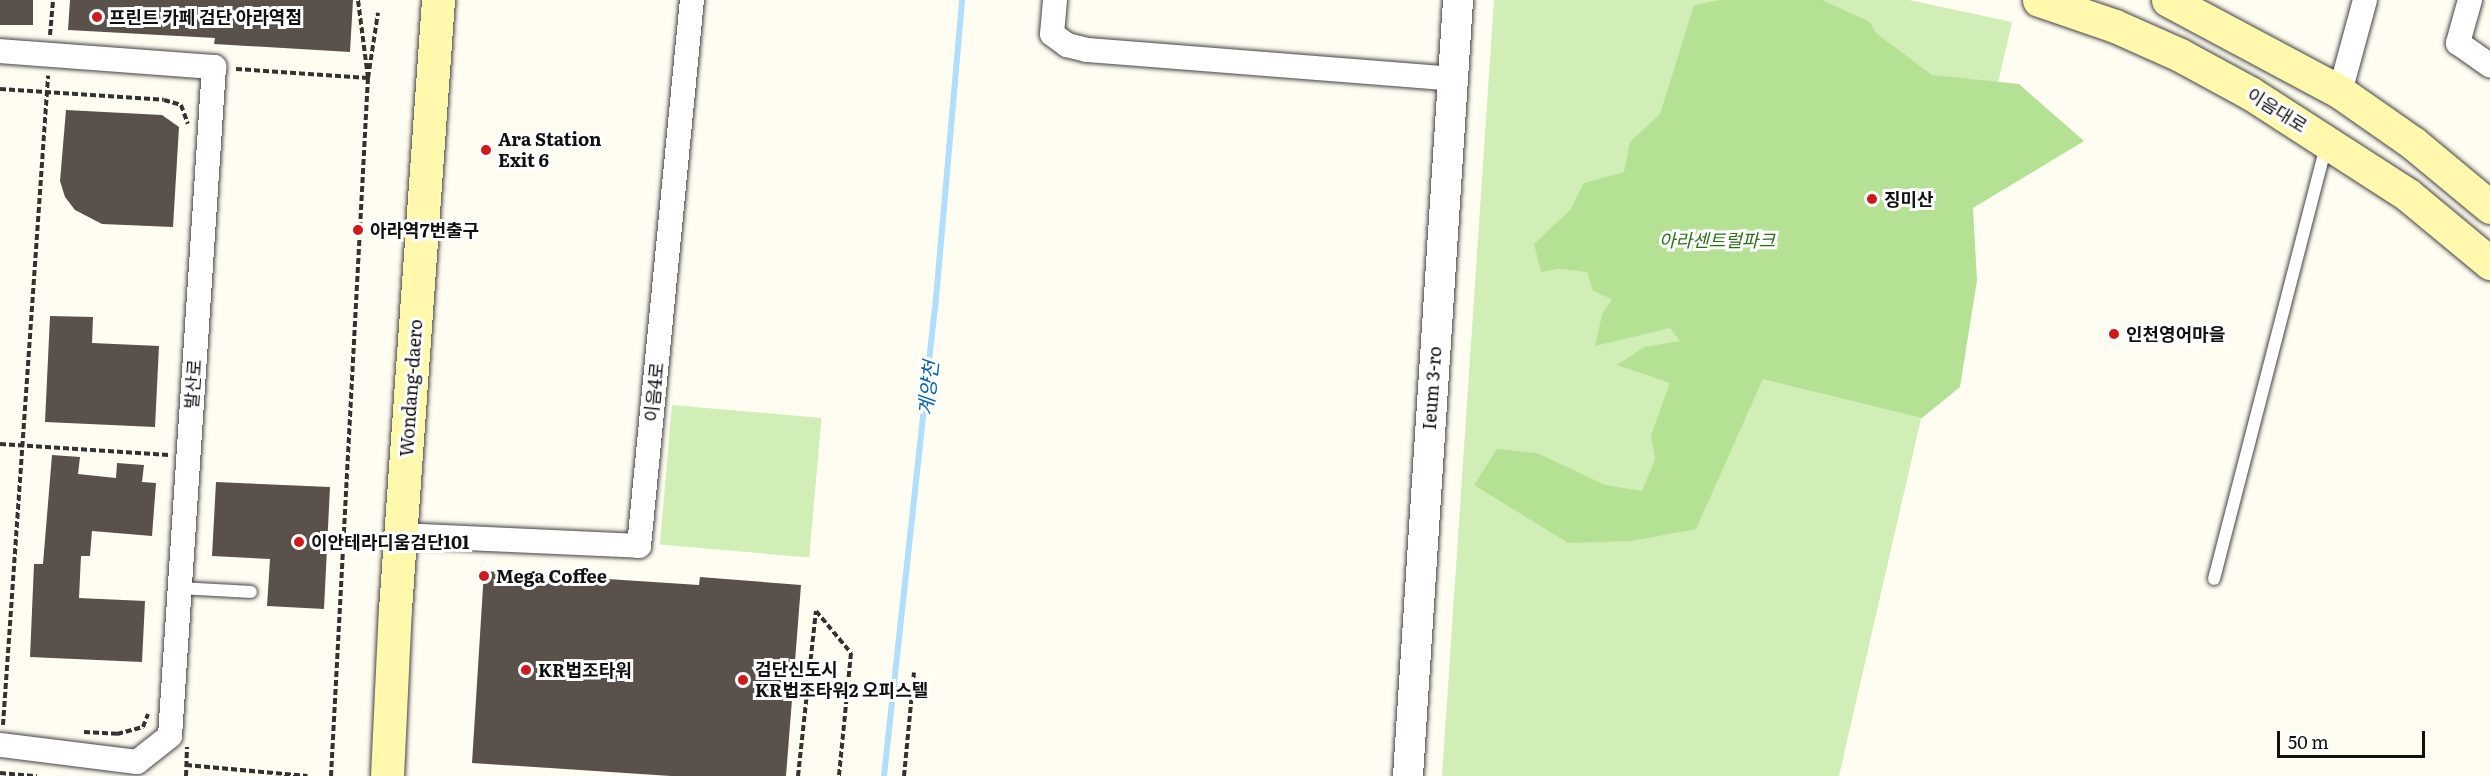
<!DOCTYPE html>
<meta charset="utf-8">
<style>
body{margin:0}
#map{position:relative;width:2490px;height:776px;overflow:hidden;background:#fffdf2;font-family:Literata,"Noto Sans KR",serif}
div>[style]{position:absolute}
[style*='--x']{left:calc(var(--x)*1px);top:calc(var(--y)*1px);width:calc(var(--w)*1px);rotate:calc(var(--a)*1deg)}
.green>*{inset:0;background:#d2eeb7;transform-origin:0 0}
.forest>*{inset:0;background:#b5e195}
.stream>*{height:6px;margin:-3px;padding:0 3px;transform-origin:3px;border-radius:3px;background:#b1defc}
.building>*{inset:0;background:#5a514b;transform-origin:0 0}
.path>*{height:4px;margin-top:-2px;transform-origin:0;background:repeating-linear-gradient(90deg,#323232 0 6px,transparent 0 9px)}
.roads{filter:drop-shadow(0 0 2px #434343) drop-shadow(0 0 2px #434343)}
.service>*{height:12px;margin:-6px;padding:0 6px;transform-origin:6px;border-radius:6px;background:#fff}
.minor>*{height:24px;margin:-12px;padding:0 12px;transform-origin:12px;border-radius:12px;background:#fff}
.tertiary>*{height:30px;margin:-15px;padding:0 15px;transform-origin:15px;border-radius:15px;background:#fff}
.secondary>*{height:33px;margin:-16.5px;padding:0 16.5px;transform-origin:16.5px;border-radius:16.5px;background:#fff8ad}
.dots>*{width:16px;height:16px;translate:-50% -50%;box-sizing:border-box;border:3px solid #fff;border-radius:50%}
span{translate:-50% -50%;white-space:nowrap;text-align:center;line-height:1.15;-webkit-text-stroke:6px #fff;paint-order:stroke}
.poi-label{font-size:18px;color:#101010;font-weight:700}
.left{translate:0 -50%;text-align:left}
.street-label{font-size:18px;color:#101010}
.park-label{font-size:18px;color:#286f18;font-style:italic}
.water-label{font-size:20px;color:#0b63af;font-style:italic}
.scale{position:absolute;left:2277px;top:731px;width:148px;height:27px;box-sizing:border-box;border:3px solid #101010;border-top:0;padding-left:8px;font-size:18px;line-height:21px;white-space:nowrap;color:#101010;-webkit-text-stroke:4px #fff;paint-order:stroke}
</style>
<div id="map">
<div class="green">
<div style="clip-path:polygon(1494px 0,1909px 0,2012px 22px,1839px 776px,1442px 776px)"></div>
<div style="left:672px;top:405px;width:150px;height:140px;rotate:5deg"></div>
</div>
<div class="forest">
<div style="clip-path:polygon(1720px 0,1822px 0,1870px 22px,1876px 33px,1932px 75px,2019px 84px,2084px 141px,1973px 208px,1977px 280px,1960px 387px,1922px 418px,1763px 379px,1696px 529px,1632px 541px,1568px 543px,1474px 485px,1497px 449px,1537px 453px,1605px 485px,1642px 491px,1655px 460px,1651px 435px,1670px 383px,1617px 365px,1644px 347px,1680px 341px,1670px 328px,1595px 346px,1602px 315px,1612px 299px,1593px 291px,1587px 272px,1559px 269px,1541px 272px,1534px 244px,1571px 209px,1584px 183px,1624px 172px,1630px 142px,1660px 114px,1694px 5px)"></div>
</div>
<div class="stream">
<div style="--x:884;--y:776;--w:469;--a:-83.8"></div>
<div style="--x:935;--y:310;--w:311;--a:-85"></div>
</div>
<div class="building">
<div style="left:0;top:0;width:33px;height:25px"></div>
<div style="clip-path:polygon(70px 0,353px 0,350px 52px,214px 44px,215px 38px,68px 30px)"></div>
<div style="clip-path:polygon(66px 110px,162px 115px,179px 127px,173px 227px,102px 224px,75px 210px,65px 197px,60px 181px)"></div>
<div style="clip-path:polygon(50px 316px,93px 317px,92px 343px,159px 346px,155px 427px,45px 422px)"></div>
<div style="clip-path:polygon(52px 455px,80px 457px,78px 474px,116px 478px,117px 463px,144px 465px,142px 482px,156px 483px,152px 536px,92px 531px,90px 556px,81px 556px,79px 598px,145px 601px,142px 662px,30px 657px,34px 564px,43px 564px)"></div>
<div style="clip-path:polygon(216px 482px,330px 487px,324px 609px,267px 606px,270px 559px,212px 556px)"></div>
<div style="clip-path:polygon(484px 571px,699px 585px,700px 577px,801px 585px,786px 776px,671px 776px,472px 763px)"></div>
</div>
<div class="path">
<div style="--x:50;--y:35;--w:35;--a:-85"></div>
<div style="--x:236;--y:69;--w:132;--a:3.9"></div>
<div style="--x:368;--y:78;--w:66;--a:-81.3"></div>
<div style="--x:0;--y:89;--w:164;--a:3.8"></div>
<div style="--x:164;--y:100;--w:18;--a:16"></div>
<div style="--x:181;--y:105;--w:20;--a:70"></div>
<div style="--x:0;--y:444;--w:169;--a:3.7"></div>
<div style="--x:3;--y:725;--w:651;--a:-86.03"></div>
<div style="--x:84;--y:732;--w:33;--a:3"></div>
<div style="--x:117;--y:734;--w:27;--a:-15"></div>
<div style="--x:143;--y:727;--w:14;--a:-69"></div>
<div style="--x:186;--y:765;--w:122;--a:5.2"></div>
<div style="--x:0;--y:773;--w:37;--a:5"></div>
<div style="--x:186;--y:776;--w:29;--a:-88"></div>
<div style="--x:331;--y:776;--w:699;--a:-86.97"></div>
<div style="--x:368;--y:78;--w:79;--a:-97.3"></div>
<div style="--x:798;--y:776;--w:166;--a:-83.8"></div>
<div style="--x:816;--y:611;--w:55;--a:50.2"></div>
<div style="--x:851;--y:653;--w:124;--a:95.6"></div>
<div style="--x:904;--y:776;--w:104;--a:-84.5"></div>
</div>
<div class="roads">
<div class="service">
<div style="--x:2214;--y:579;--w:447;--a:-75.5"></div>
<div style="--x:180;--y:588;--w:71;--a:3.2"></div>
</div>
<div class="minor">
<div style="--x:1055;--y:0;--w:34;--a:95"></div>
<div style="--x:1052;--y:34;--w:19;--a:36"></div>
<div style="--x:1067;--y:45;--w:21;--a:14"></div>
<div style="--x:1087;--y:50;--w:366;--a:4.5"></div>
<div style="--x:2470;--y:0;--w:45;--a:105.6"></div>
<div style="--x:2458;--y:43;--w:39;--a:35"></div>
<div style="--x:0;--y:51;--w:215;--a:4.3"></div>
<div style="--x:214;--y:67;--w:670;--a:93.76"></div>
<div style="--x:170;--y:736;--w:42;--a:141.8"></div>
<div style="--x:137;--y:762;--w:138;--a:-172.9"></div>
<div style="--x:2340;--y:92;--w:95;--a:-74.8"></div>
<div style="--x:400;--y:535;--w:239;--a:2.6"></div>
<div style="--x:639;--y:546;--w:549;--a:-84.46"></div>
</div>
<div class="tertiary">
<div style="--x:1408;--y:776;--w:778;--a:-86.31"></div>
</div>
<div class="secondary">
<div style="--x:2039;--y:0;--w:80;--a:18.9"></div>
<div style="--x:2115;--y:26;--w:71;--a:24"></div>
<div style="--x:2180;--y:55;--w:80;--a:28.5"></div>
<div style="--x:2250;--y:93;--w:188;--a:32.8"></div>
<div style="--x:2408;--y:195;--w:107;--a:39.7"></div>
<div style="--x:2168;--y:0;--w:195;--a:28.1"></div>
<div style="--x:2340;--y:92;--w:89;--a:34.9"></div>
<div style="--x:2413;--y:143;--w:100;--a:39.7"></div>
<div style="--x:387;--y:776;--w:167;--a:-87.3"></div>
<div style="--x:395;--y:609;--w:611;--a:-85.96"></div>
</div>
</div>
<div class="dots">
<div style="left:97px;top:17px;background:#cf191c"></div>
<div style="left:486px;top:150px;background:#cf191c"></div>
<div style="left:1872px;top:199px;background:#cf191c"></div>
<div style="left:358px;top:230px;background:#cf191c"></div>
<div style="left:2114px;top:334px;background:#cf191c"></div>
<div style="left:299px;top:542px;background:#cf191c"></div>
<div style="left:484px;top:576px;background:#cf191c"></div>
<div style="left:526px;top:670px;background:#cf191c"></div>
<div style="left:743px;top:680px;background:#cf191c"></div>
</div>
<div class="poi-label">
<span class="left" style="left:109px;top:17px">프린트 카페 검단 아라역점</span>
<span class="left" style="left:498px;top:150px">Ara Station<br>Exit 6</span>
<span class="left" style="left:1884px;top:199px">징미산</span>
<span class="left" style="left:370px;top:230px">아라역7번출구</span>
<span class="left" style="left:2126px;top:334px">인천영어마을</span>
<span class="left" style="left:311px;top:542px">이안테라디움검단101</span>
<span class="left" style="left:496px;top:576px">Mega Coffee</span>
<span class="left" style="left:538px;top:670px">KR법조타워</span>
<span class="left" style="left:755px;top:680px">검단신도시<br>KR법조타워2 오피스텔</span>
</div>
<div class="street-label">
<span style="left:2277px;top:110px;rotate:32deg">이음대로</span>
<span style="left:193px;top:384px;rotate:-86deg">발산로</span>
<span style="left:411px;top:388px;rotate:-86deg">Wondang-daero</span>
<span style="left:1432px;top:388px;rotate:-86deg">Ieum 3-ro</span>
<span style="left:654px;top:392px;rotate:-84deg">이음4로</span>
</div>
<div class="park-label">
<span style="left:1717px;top:240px">아라센트럴파크</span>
</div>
<div class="water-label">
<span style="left:927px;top:388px;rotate:-84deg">계양천</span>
</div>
<div class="scale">50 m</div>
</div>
